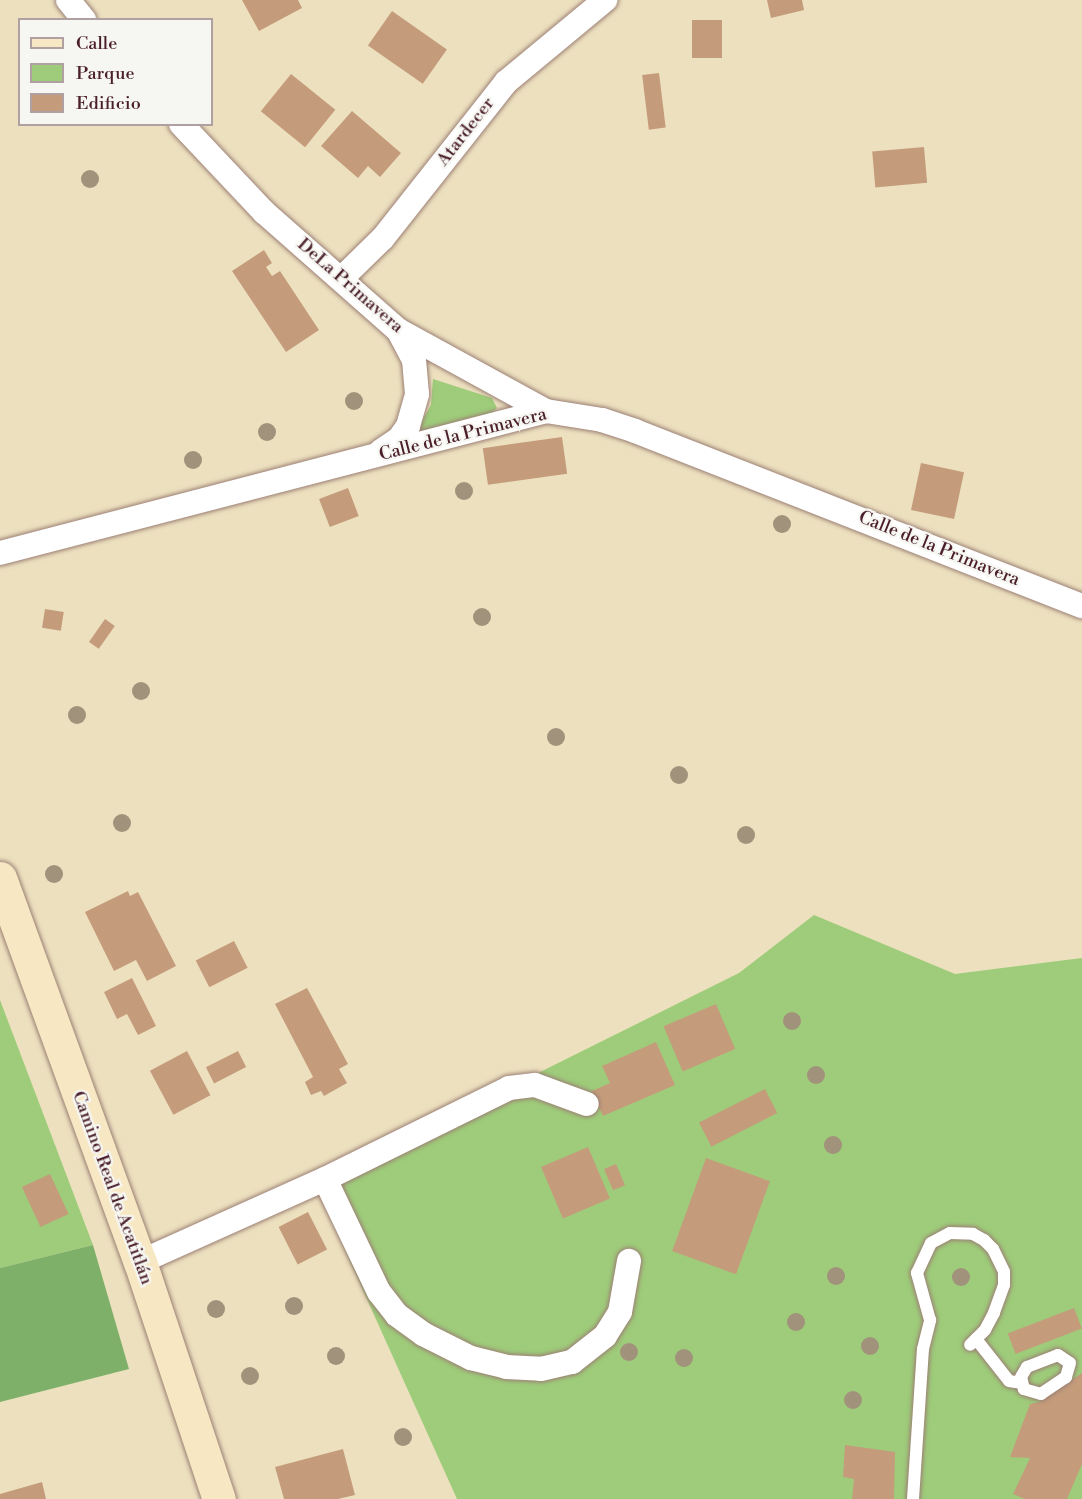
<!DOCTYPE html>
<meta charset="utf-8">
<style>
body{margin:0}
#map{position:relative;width:1082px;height:1499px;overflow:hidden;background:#ede0bf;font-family:"Libre Bodoni",serif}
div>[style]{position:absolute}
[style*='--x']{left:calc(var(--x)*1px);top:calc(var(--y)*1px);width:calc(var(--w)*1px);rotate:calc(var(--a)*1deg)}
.green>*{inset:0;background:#9ecc7a}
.forest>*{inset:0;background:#7eb06a}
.building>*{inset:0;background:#c59c7b;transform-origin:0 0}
.roads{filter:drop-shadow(0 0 2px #9c8075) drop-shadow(0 0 2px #9c8075)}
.service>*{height:12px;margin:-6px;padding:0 6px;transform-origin:6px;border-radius:6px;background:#fff}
.minor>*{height:24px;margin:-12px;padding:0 12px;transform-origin:12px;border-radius:12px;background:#fff}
.secondary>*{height:33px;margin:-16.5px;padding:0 16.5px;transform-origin:16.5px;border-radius:16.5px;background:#f7e8c3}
.trees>*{width:18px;height:18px;margin:-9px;border-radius:50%;background:#a1927b}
span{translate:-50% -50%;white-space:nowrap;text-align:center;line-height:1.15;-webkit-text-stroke:4.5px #f6f6f2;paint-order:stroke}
.street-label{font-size:18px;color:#4a1f2b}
.legend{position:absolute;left:18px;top:18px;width:195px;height:108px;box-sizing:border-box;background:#f6f6f2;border:2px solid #b1a0a2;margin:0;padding:8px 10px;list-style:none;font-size:18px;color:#4a1f2b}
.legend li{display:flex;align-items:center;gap:12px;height:30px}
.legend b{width:30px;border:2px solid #b1a0a2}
</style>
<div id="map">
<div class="green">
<div style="clip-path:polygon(433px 379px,492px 398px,497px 408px,492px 413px,415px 433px,431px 405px)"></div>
<div style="clip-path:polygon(814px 915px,955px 974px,1082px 958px,1082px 1499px,457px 1499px,315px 1184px,739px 973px)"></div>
<div style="clip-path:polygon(0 1000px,93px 1245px,0 1268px)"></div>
</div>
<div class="forest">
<div style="clip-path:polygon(93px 1245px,129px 1369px,0 1402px,0 1268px)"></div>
</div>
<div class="building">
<div style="clip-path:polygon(242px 0,298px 0,302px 8px,259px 31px)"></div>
<div style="clip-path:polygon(767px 0,802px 0,804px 10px,771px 18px)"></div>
<div style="left:392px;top:11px;width:67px;height:42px;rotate:35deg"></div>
<div style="left:692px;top:20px;width:30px;height:38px"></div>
<div style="left:659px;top:73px;width:55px;height:17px;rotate:83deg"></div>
<div style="left:291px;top:74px;width:57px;height:48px;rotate:39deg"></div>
<div style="clip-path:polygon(352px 111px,401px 153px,380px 177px,368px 166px,358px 178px,321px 146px)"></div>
<div style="left:924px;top:147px;width:36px;height:52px;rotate:85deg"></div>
<div style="clip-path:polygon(264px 250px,272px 263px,266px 267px,272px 276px,280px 271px,319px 330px,286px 352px,232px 271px)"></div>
<div style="left:562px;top:437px;width:37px;height:80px;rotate:82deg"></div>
<div style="left:921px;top:463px;width:44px;height:48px;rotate:12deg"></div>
<div style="left:348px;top:488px;width:30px;height:31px;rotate:69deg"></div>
<div style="left:45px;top:609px;width:19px;height:19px;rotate:9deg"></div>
<div style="left:105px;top:619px;width:12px;height:28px;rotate:35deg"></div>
<div style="clip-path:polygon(128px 891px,130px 896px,138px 892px,176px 966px,147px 981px,136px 960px,114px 971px,85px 912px)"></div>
<div style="left:234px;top:941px;width:30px;height:43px;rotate:63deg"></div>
<div style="clip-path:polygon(132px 978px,156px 1026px,138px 1035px,127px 1014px,117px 1019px,104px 992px)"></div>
<div style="clip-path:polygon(307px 988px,348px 1064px,339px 1069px,347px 1083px,324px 1096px,321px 1091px,311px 1095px,305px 1082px,313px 1077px,275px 1004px)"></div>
<div style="left:716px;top:1004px;width:49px;height:57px;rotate:67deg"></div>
<div style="clip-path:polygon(656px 1042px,675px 1085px,603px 1116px,592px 1091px,610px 1083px,602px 1066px)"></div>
<div style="left:187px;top:1051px;width:50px;height:42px;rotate:62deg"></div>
<div style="left:238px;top:1051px;width:18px;height:36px;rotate:63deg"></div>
<div style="left:765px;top:1089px;width:27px;height:74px;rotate:63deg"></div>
<div style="left:588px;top:1147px;width:56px;height:51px;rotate:67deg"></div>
<div style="left:706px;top:1158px;width:68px;height:99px;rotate:20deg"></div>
<div style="left:616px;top:1164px;width:23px;height:13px;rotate:67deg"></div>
<div style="left:50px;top:1174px;width:44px;height:31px;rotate:65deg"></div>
<div style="left:308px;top:1212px;width:42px;height:33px;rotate:63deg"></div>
<div style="left:1074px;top:1308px;width:22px;height:71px;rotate:69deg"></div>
<div style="clip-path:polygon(1082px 1373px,1082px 1464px,1067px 1499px,1025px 1499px,1013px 1494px,1030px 1458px,1010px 1457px,1030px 1404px,1039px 1402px)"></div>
<div style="clip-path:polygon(845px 1445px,895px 1452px,894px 1499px,852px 1499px,854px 1479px,843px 1477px)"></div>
<div style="clip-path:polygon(343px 1449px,355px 1495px,338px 1499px,284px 1499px,275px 1467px)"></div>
<div style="clip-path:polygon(42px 1482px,46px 1499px,0 1499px,0 1494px)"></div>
</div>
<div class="roads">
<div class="service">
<div style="--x:976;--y:1339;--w:53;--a:51.8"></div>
<div style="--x:1009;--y:1381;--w:12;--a:9"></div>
<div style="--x:1058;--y:1355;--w:14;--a:34"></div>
<div style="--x:1070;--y:1363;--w:15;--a:106"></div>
<div style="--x:1066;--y:1377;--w:30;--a:146"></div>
<div style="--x:1041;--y:1394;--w:18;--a:-164"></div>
<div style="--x:1024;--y:1389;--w:12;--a:-104"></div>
<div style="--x:1021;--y:1377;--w:12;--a:-59"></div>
<div style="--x:1027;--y:1367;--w:33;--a:-21"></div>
<div style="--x:913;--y:1499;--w:150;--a:-86.2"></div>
<div style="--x:923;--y:1349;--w:30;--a:-76"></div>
<div style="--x:930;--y:1320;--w:49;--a:-105.5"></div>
<div style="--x:917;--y:1273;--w:33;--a:-65"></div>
<div style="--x:931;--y:1243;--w:21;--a:-28"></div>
<div style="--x:950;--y:1233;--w:23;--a:2"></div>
<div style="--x:973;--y:1234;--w:13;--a:29"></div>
<div style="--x:984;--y:1240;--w:13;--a:45"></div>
<div style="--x:993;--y:1249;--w:25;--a:64"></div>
<div style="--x:1004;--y:1272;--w:13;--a:90"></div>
<div style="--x:1004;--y:1285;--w:30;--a:110"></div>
<div style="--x:994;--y:1313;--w:19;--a:118"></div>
<div style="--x:985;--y:1330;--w:21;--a:135"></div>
</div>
<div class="minor">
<div style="--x:68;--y:0;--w:26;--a:51"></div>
<div style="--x:181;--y:124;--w:121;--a:46.7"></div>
<div style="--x:264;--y:212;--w:179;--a:41.4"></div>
<div style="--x:398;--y:330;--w:169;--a:28.7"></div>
<div style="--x:342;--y:278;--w:57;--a:-44.3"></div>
<div style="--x:383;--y:238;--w:199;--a:-51.7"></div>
<div style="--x:506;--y:82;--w:129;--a:-39.6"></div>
<div style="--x:381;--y:451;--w:22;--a:-34"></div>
<div style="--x:399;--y:439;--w:16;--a:-55"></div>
<div style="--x:408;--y:426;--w:33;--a:-74"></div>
<div style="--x:417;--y:394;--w:34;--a:-95"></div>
<div style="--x:414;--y:360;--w:34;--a:-118"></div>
<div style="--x:0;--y:553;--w:564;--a:-14.58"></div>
<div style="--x:546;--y:411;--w:57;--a:9.1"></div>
<div style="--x:602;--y:420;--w:35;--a:18"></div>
<div style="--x:635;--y:431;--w:480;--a:21.4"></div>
<div style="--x:325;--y:1179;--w:125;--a:64.5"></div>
<div style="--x:379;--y:1292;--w:29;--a:52"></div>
<div style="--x:397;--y:1315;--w:32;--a:36"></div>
<div style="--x:423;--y:1334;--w:54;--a:26.6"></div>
<div style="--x:471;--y:1358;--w:36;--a:14"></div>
<div style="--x:506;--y:1367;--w:35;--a:3"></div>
<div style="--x:541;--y:1369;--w:32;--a:-13"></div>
<div style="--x:572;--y:1362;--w:42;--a:-38.2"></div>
<div style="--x:605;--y:1336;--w:28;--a:-58"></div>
<div style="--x:620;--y:1312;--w:52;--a:-80"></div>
<div style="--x:140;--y:1262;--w:203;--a:-24.2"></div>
<div style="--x:325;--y:1179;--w:205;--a:-26.3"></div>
<div style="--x:509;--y:1088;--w:26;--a:-7"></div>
<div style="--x:535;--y:1085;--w:55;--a:20.1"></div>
</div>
<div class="secondary">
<div style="--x:0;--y:878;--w:409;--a:70"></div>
<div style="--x:140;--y:1262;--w:250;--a:71.6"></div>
</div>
</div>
<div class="trees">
<div style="left:90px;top:179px"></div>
<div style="left:354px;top:401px"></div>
<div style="left:267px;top:432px"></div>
<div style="left:193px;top:460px"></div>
<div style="left:464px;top:491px"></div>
<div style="left:782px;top:524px"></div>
<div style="left:482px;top:617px"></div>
<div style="left:141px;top:691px"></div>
<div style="left:77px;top:715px"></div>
<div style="left:556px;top:737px"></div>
<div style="left:679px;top:775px"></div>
<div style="left:122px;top:823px"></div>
<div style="left:746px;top:835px"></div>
<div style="left:54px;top:874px"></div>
<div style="left:792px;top:1021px"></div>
<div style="left:816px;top:1075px"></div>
<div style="left:833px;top:1145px"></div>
<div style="left:836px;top:1276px"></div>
<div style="left:961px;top:1277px"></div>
<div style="left:294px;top:1306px"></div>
<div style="left:216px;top:1309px"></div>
<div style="left:796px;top:1322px"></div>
<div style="left:870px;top:1346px"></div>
<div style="left:629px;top:1352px"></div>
<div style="left:336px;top:1356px"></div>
<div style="left:684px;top:1358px"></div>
<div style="left:250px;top:1376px"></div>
<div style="left:853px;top:1400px"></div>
<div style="left:403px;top:1437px"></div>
</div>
<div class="street-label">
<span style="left:466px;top:132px;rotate:-52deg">Atardecer</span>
<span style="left:350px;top:286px;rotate:41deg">DeLa Primavera</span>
<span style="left:463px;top:435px;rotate:-14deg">Calle de la Primavera</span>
<span style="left:939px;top:549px;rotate:22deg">Calle de la Primavera</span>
<span style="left:112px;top:1188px;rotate:70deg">Camino Real de Acatitlán</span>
</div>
<ul class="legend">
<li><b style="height:8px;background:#f7e8c3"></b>Calle</li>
<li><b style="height:16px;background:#9ecc7a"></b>Parque</li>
<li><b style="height:16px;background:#c59c7b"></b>Edificio</li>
</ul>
</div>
